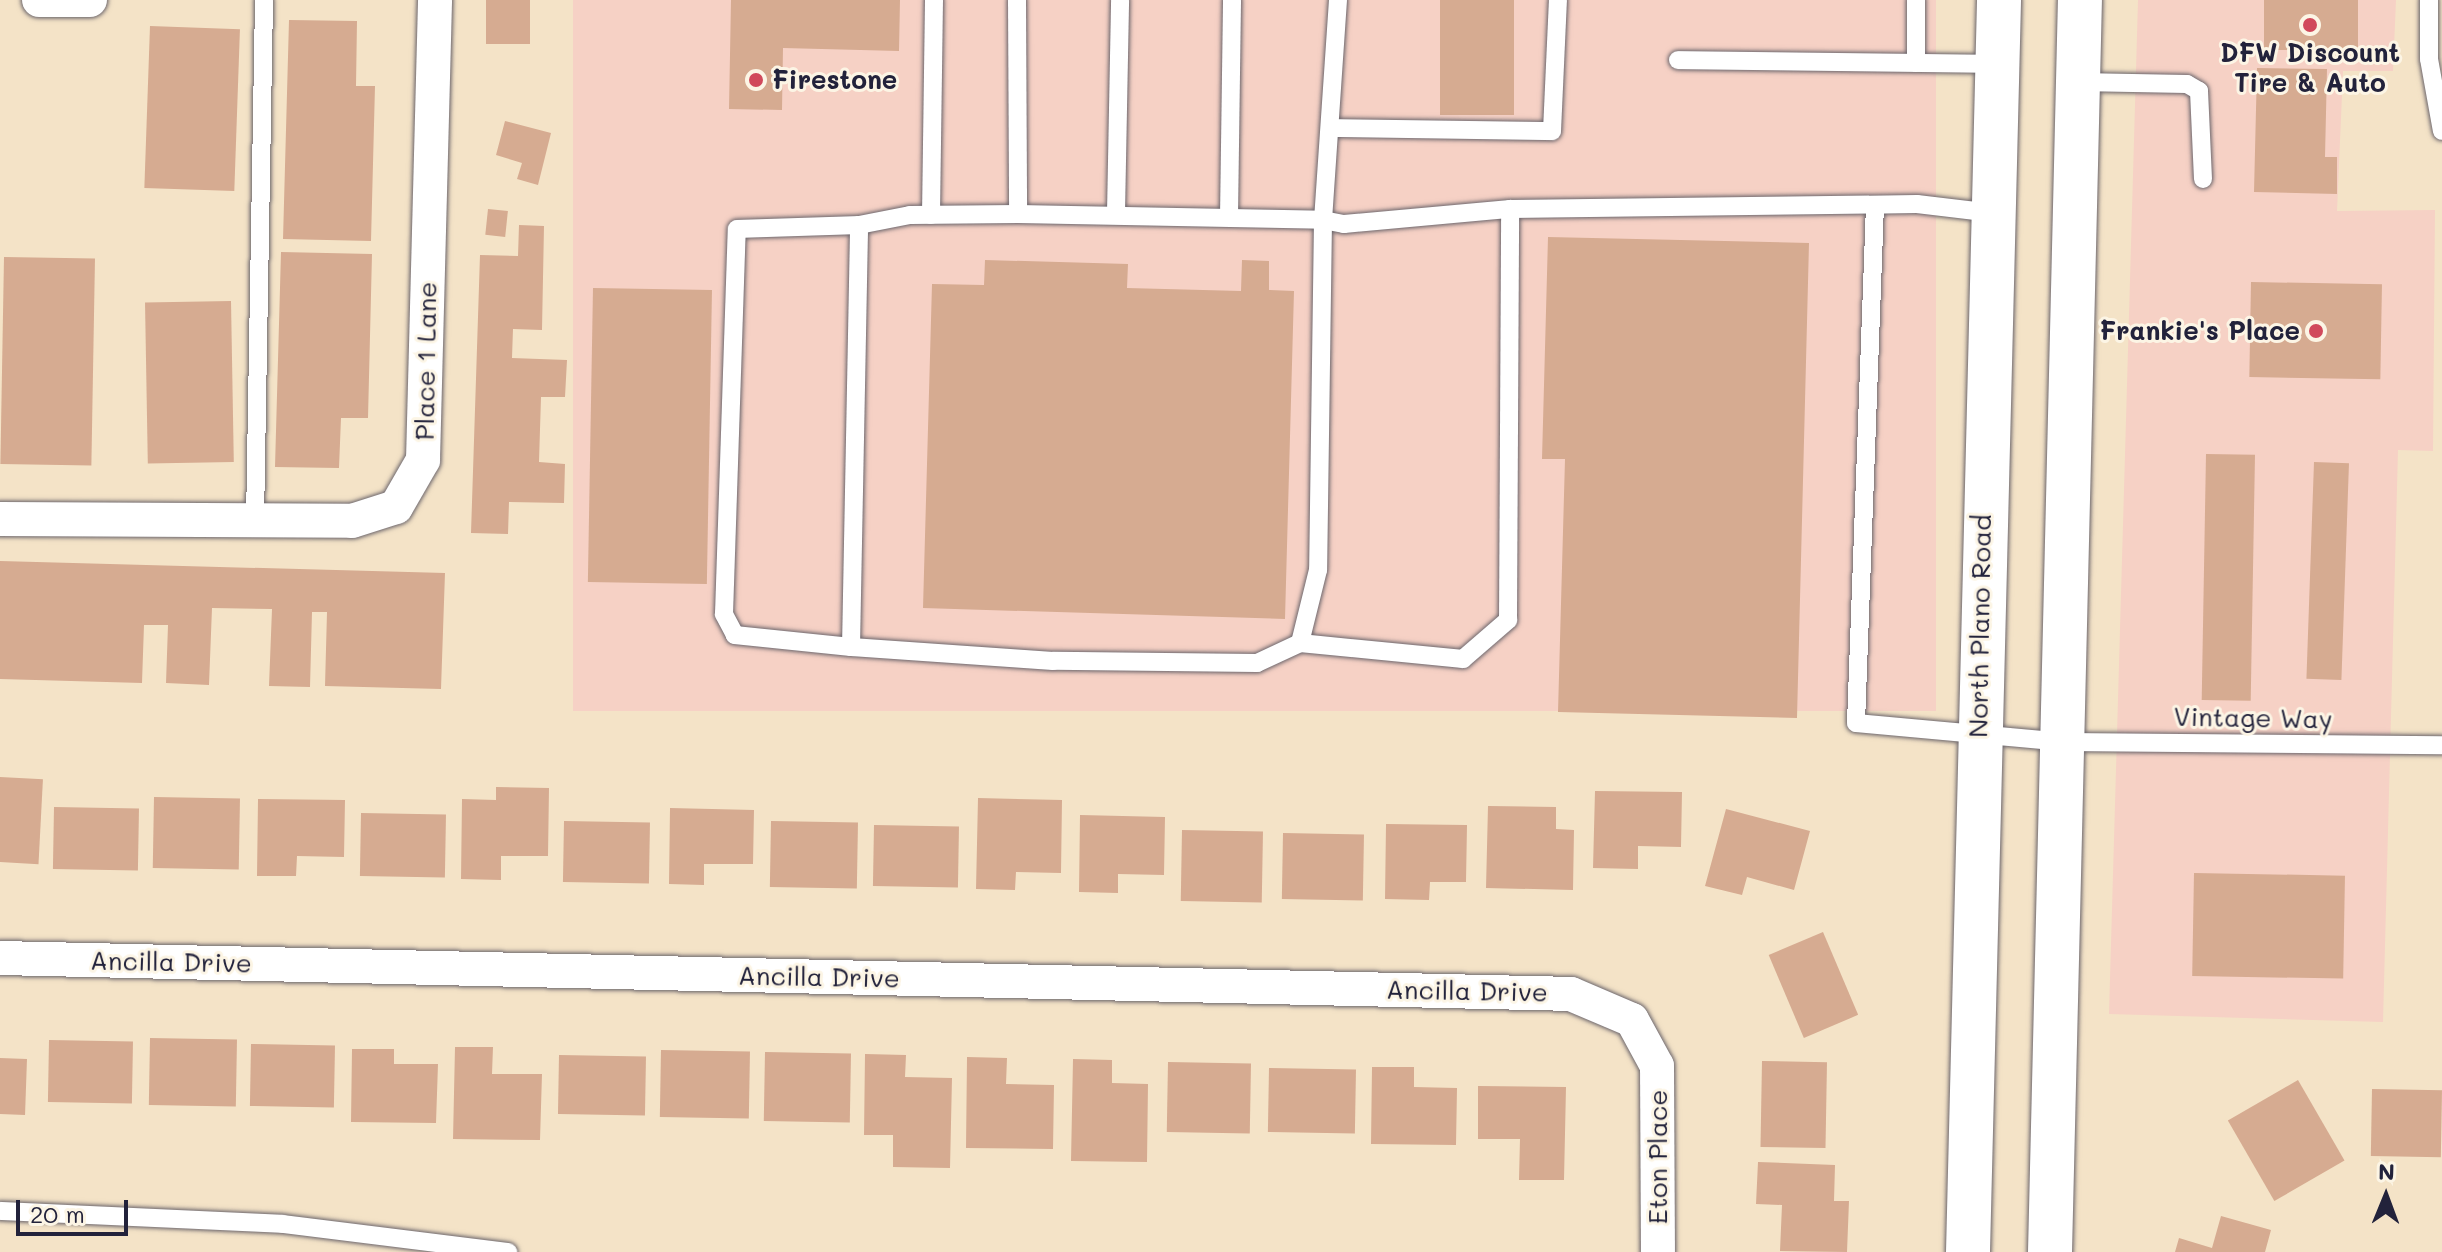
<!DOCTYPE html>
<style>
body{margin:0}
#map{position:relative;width:2442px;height:1252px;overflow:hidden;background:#f4e3c7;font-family:Mali,sans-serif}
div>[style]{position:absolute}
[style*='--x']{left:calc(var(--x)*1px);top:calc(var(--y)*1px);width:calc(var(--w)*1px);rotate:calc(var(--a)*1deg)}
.built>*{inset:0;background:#f6d1c5;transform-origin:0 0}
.building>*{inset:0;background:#d6ab91;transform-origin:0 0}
.roads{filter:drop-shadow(0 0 2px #6c666c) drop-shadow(0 0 2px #6c666c)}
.lane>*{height:18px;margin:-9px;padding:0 9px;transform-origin:9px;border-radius:9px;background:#fff}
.street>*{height:34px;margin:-17px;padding:0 17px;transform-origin:17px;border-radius:17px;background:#fff}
.secondary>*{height:44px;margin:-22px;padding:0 22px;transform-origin:22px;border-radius:22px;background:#fff}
.dots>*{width:22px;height:22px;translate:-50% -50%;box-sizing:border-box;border:4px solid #fcf5e5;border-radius:50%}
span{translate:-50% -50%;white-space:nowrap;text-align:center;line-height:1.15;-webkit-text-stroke:6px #fcf5e5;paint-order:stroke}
.poi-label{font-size:26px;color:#22223b;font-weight:700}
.left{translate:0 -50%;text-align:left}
.right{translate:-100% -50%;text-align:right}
.street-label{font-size:26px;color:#22223b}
.north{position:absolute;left:2346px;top:1156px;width:80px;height:80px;-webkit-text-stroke:6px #fcf5e5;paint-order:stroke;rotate:1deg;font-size:22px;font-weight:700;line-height:32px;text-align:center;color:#22223b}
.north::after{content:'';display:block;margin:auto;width:28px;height:36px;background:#22223b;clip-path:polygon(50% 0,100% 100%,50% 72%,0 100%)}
.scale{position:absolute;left:16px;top:1200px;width:112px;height:36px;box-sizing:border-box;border:4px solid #22223b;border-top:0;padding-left:10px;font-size:24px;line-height:28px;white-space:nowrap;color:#22223b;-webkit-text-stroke:6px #fcf5e5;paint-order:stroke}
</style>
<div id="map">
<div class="built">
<div style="left:573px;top:0;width:1363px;height:711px"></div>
<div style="clip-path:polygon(2138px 0,2396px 0,2393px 71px,2343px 71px,2337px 211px,2435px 210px,2433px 451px,2398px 450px,2383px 1022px,2109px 1014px)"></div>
</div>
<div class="building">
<div style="left:486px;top:0;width:44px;height:44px"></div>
<div style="clip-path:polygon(731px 0,900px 0,899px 51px,783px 48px,782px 110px,729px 109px)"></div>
<div style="left:1440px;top:0;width:74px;height:115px"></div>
<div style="left:2264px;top:0;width:94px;height:50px"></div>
<div style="clip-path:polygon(289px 20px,357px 21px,356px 86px,375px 86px,371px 241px,283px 239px)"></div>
<div style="left:150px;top:26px;width:90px;height:162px;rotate:2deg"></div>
<div style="clip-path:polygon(2257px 68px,2327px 69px,2325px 157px,2337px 157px,2337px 194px,2254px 192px)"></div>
<div style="clip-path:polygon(505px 121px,551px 133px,538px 185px,517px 179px,522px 163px,496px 155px)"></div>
<div style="left:488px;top:209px;width:20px;height:26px;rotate:6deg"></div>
<div style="clip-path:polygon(519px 225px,544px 226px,542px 330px,513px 329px,512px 358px,567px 360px,565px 397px,541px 397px,539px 462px,565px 464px,564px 503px,509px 502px,508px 534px,471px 533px,480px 255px,518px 256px)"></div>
<div style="clip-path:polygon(1548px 237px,1809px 243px,1797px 718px,1558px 712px,1565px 459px,1542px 459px)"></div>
<div style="clip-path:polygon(281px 252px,372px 254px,368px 418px,341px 418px,339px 468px,275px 467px)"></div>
<div style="left:4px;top:257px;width:91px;height:207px;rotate:1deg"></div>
<div style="clip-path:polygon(985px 260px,1128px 264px,1127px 288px,1241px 291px,1242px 260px,1269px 261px,1269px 290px,1294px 291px,1285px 619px,923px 608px,932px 284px,984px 285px)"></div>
<div style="left:2251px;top:282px;width:131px;height:95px;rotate:1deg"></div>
<div style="left:593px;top:288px;width:119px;height:294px;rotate:1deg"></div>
<div style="left:231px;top:301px;width:161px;height:86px;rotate:89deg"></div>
<div style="left:2206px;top:454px;width:49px;height:246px;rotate:1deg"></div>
<div style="left:2314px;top:462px;width:35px;height:217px;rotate:2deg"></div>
<div style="clip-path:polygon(0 561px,445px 573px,441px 689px,325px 686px,327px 612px,312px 612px,310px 687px,269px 686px,272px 609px,212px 608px,209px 685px,166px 683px,168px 625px,144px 625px,142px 683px,0 679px)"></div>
<div style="left:0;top:777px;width:43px;height:85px;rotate:3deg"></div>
<div style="clip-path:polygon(496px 787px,549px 788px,548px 856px,501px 856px,501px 880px,461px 879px,462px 799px,496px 800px)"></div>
<div style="clip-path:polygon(1595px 791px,1682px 792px,1681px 847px,1638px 846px,1638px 869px,1593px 868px)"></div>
<div style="left:154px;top:797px;width:86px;height:71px;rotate:1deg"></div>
<div style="clip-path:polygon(978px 798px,1062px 800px,1061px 873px,1016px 872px,1015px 890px,976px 889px)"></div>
<div style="clip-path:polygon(258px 799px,345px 800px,344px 857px,297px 856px,296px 876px,257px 876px)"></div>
<div style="clip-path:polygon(1488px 806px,1556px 807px,1556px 829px,1574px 830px,1573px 890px,1486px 888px)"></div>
<div style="left:54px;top:807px;width:85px;height:62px;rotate:1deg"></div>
<div style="clip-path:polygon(670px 808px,754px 810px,753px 864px,704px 864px,704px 885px,669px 884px)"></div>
<div style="clip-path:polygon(1726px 809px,1810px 831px,1794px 890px,1747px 877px,1742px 895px,1705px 886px)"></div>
<div style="left:361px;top:813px;width:85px;height:63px;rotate:1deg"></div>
<div style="clip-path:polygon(1080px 815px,1165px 817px,1164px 875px,1118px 874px,1118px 893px,1079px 892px)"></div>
<div style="left:564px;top:821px;width:86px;height:61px;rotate:1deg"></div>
<div style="left:771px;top:821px;width:87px;height:66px;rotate:1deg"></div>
<div style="clip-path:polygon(1386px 824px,1467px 825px,1466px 882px,1430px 882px,1429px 900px,1385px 899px)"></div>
<div style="left:874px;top:825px;width:85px;height:61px;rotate:1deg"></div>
<div style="left:1182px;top:830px;width:81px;height:71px;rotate:1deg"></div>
<div style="left:1283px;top:833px;width:81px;height:66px;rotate:1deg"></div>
<div style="left:2194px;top:873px;width:151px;height:103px;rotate:1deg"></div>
<div style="left:1823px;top:932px;width:90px;height:59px;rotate:67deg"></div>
<div style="left:150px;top:1038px;width:87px;height:67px;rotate:1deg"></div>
<div style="left:49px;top:1040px;width:84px;height:62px;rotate:1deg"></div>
<div style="left:251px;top:1044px;width:84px;height:62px;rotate:1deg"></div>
<div style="clip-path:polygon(455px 1047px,493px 1047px,492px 1074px,542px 1074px,540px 1140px,453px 1139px)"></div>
<div style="clip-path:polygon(352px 1049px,394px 1049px,394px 1064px,438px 1064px,436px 1123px,351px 1122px)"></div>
<div style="left:661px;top:1050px;width:89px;height:67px;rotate:1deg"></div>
<div style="left:765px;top:1052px;width:86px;height:69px;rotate:1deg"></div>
<div style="clip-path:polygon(865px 1054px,906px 1055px,905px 1077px,952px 1078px,950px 1168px,893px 1167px,893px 1135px,864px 1135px)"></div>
<div style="left:559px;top:1055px;width:87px;height:59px;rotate:1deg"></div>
<div style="clip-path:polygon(967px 1057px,1007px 1058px,1006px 1084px,1054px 1085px,1053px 1149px,966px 1148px)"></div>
<div style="left:0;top:1058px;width:27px;height:56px;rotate:2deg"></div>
<div style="clip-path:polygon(1073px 1059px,1112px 1060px,1112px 1083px,1148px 1084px,1147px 1162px,1071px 1161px)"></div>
<div style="left:1762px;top:1061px;width:65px;height:86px;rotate:1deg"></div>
<div style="left:1168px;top:1062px;width:83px;height:70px;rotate:1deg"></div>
<div style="clip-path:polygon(1372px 1067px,1414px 1067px,1414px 1087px,1457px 1088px,1456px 1145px,1371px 1144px)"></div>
<div style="left:1269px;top:1068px;width:87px;height:64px;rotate:1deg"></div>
<div style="left:2298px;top:1080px;width:93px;height:81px;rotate:60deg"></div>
<div style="clip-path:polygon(1478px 1086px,1566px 1087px,1564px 1180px,1519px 1180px,1520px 1139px,1478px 1139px)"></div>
<div style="left:2372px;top:1089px;width:70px;height:67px;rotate:1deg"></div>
<div style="clip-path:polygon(1758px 1162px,1835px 1165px,1834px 1201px,1849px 1201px,1847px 1252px,1780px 1251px,1782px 1205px,1756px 1204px)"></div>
<div style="clip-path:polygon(2221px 1216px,2271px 1230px,2265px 1252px,2175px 1252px,2179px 1238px,2212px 1248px)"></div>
</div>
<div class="roads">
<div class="lane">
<div style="--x:1017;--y:0;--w:214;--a:89.7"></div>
<div style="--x:1338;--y:0;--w:221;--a:93.9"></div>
<div style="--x:1323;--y:220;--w:350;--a:90.8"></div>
<div style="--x:1318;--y:570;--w:75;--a:103.9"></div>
<div style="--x:1300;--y:643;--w:47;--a:155.1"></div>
<div style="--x:1257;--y:663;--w:204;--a:-179.4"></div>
<div style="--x:1053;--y:661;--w:202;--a:-176"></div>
<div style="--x:851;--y:647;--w:422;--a:-88.9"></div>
<div style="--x:859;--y:225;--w:52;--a:-11.1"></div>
<div style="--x:910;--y:215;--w:108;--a:-0.5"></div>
<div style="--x:1018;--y:214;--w:305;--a:1.1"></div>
<div style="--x:1323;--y:220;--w:21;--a:11"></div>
<div style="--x:1344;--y:224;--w:167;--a:-5.2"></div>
<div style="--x:1510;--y:209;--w:407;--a:-0.7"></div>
<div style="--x:1917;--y:204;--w:76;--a:6.8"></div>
<div style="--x:2429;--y:0;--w:59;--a:90"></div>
<div style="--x:2429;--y:59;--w:73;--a:79.8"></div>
<div style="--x:1678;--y:60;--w:318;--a:0.7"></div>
<div style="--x:1916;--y:63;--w:63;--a:-90"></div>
<div style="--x:2078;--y:82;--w:109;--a:1.1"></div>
<div style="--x:2187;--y:84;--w:14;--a:30"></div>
<div style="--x:2199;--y:91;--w:88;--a:87.4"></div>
<div style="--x:1332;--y:128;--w:220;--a:0.8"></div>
<div style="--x:1552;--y:131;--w:131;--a:-87.4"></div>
<div style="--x:1875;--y:205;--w:518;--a:92.1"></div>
<div style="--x:1856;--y:723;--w:209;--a:5.2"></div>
<div style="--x:2064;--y:742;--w:378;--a:0.5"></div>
<div style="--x:1116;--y:213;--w:213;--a:-88.9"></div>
<div style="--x:931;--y:215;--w:215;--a:-89.2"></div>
<div style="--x:1229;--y:217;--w:217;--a:-89.2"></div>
<div style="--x:255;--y:521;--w:521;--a:-89.01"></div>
<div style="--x:1300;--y:643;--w:164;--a:5.6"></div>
<div style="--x:1463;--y:659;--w:60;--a:-40.9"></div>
<div style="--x:1508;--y:620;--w:411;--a:-89.7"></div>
<div style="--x:851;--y:647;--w:117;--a:-174.1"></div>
<div style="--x:735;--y:635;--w:24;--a:-118"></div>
<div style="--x:724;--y:614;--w:385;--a:-88.1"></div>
<div style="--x:737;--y:229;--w:122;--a:-1.9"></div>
<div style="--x:0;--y:1211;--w:283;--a:2.6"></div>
<div style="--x:283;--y:1224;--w:227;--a:7.1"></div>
</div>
<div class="street">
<div style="--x:39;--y:0;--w:51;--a:0"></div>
<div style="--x:0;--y:519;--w:352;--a:0.3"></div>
<div style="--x:352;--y:521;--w:46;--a:-17.7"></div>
<div style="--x:396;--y:507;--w:54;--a:-60.1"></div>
<div style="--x:423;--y:460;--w:460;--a:-88.5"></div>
<div style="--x:0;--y:958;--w:1571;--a:1.31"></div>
<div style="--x:1571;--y:994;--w:66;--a:23.1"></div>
<div style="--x:1632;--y:1020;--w:52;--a:61.5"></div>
<div style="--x:1657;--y:1066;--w:186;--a:89.7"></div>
</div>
<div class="secondary">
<div style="--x:1968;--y:1252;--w:1252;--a:-88.58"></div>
<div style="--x:2050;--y:1252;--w:1252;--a:-88.63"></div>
</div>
</div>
<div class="dots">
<div style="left:2310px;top:25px;background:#d1495b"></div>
<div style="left:756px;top:80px;background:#d1495b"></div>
<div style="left:2316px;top:331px;background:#d1495b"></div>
</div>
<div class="poi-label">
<span style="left:2310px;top:68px">DFW Discount<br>Tire &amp; Auto</span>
<span class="left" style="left:772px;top:80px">Firestone</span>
<span class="right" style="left:2300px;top:331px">Frankie's Place</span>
</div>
<div class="street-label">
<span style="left:426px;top:361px;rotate:-89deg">Place 1 Lane</span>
<span style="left:1980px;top:626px;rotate:-89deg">North Plano Road</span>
<span style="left:2253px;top:718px;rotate:1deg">Vintage Way</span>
<span style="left:171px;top:962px;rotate:1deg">Ancilla Drive</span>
<span style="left:819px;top:977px;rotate:1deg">Ancilla Drive</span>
<span style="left:1467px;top:991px;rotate:1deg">Ancilla Drive</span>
<span style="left:1658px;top:1157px;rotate:-90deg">Eton Place</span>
</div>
<div class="north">N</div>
<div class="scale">20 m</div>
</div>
